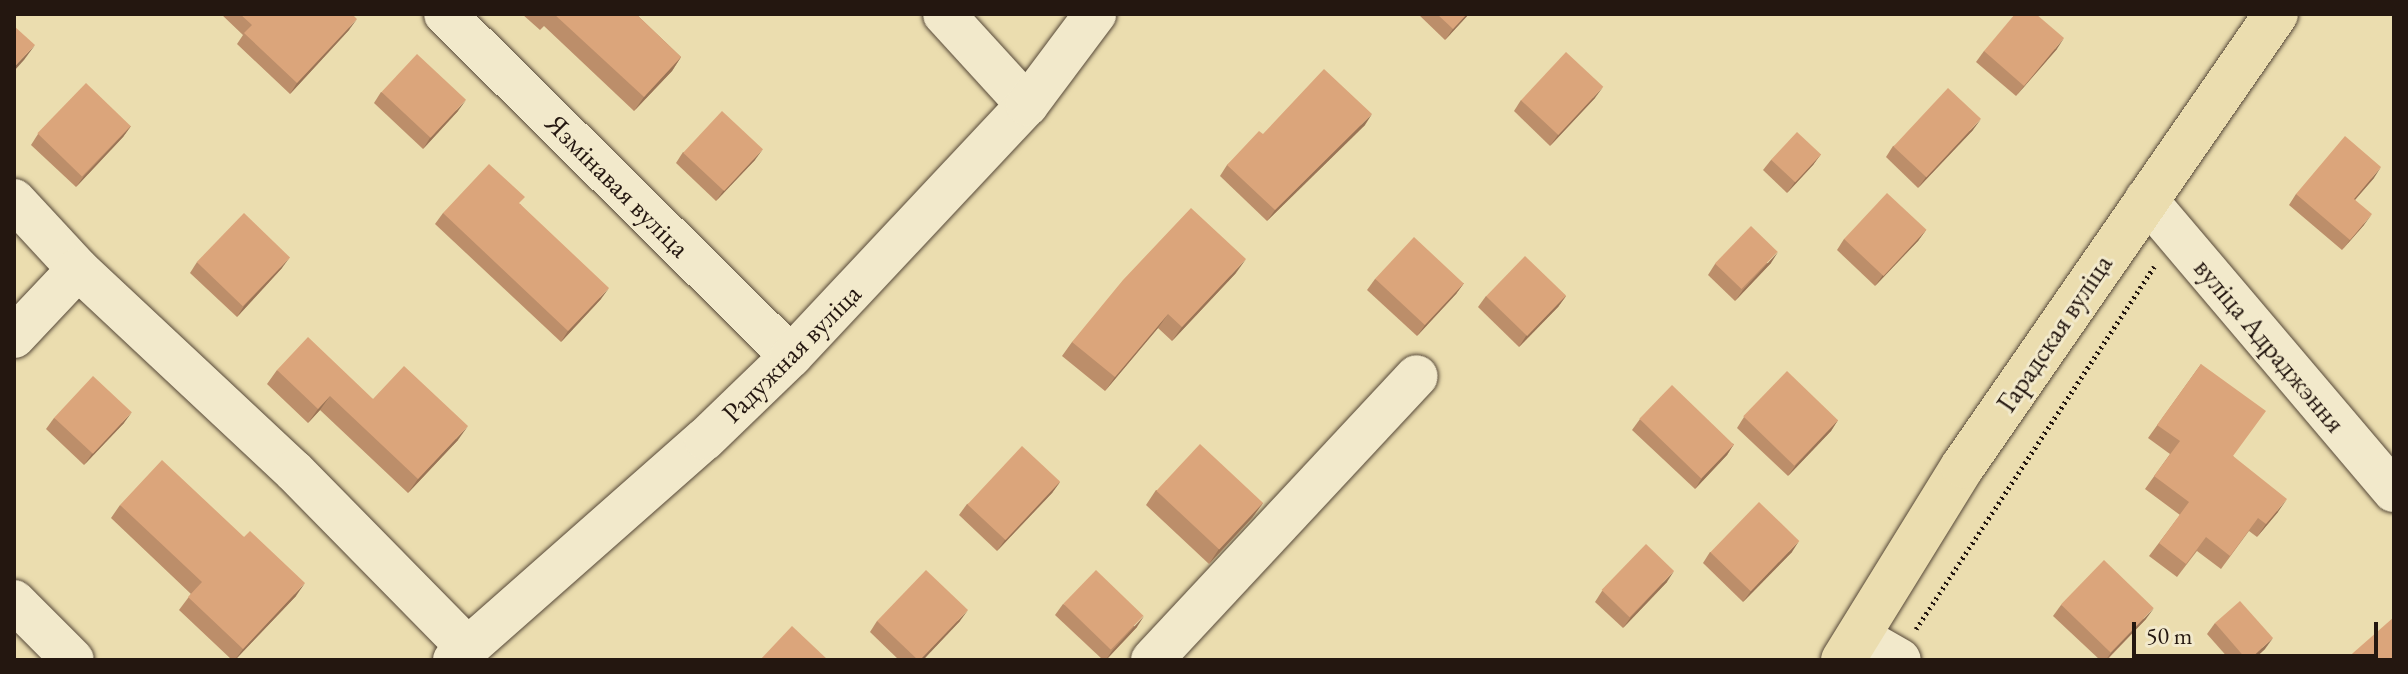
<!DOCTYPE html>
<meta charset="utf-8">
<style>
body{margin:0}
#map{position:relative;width:2408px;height:674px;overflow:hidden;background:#ebddaf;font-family:"EB Garamond",serif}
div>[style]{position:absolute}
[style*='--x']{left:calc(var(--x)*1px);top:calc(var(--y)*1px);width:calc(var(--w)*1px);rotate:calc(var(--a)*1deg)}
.path>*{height:5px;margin-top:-2.5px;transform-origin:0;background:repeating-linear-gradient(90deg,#241710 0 2px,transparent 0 6px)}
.roads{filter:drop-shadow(0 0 2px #564838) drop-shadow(0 0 2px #564838)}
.minor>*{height:42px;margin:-21px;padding:0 21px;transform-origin:21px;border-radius:21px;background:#f2e9cb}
.major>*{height:44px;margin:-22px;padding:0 22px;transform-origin:22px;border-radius:22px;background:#ebddaf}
.wall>*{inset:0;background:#bc8e6a}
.shaded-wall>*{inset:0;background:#997456}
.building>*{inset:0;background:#dba57b;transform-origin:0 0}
span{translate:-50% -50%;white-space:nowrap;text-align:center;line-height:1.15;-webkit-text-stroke:6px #f2e9cb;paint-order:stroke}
.street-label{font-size:28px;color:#241710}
.frame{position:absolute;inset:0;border:16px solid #241710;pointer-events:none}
.scale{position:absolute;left:2132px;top:622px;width:246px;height:36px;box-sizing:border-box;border:4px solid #241710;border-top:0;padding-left:10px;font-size:24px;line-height:28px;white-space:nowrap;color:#241710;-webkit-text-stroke:6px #f2e9cb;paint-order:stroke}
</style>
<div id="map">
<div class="path">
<div style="--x:1916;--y:629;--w:434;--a:-56.7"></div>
</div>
<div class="roads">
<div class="minor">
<div style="--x:445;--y:14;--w:486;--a:44.7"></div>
<div style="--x:944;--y:14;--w:123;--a:47.6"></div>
<div style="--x:2146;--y:199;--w:383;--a:49.7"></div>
<div style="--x:14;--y:200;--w:94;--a:47.2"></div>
<div style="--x:78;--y:269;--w:296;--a:43.1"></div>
<div style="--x:294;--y:471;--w:247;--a:45.5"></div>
<div style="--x:14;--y:337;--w:93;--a:-46.7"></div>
<div style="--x:14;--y:601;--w:83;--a:45"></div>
<div style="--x:1858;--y:636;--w:48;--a:29.7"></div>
<div style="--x:454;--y:660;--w:334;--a:-41.4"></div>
<div style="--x:705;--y:439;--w:120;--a:-44"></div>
<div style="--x:791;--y:356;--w:345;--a:-46.8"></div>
<div style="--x:1027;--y:105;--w:114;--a:-53.2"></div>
<div style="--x:1152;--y:660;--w:388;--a:-47"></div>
</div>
<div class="major">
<div style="--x:1843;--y:660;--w:228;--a:-58.3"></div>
<div style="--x:1963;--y:466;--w:550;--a:-55.3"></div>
</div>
</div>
<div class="wall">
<div style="clip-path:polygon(221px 14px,352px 14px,349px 30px,290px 94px,237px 44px,243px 35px)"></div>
<div style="clip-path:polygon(522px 14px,636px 14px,681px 57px,672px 71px,634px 111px,544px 26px,540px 30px)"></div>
<div style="clip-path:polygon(1418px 14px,1469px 14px,1445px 40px)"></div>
<div style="clip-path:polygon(2057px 49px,2016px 96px,1976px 62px,1984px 51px)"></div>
<div style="clip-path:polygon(381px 92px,458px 111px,423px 149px,374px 103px)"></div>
<div style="clip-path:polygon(1595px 98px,1550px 146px,1514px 111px,1521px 100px)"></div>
<div style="clip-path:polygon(1365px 125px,1267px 221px,1220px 176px,1227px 165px,1263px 134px)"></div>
<div style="clip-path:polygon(131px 126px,123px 137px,76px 187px,31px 145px,38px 134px)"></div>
<div style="clip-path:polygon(1973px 130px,1918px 188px,1886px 157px,1893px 146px)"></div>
<div style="clip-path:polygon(683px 152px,755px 160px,716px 201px,676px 163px)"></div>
<div style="clip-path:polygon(1821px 154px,1813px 165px,1787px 193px,1763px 170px,1771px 160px)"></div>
<div style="clip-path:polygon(2374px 178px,2355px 200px,2364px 225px,2342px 250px,2289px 205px,2296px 194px)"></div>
<div style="clip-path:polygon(520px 204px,601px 299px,561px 342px,435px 224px,443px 213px)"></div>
<div style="clip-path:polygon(1926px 230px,1918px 241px,1875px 286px,1837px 250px,1844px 239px)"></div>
<div style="clip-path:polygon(197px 262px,282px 268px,237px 317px,190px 273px)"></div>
<div style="clip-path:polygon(1771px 263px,1735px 301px,1708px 275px,1715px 264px)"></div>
<div style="clip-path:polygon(1236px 273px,1172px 341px,1158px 328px,1105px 391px,1062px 356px,1072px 342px)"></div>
<div style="clip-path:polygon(1375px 279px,1464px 283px,1456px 294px,1417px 336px,1367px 290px)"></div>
<div style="clip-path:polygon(1486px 296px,1566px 296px,1558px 307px,1519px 347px,1478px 307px)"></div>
<div style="clip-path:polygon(2201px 364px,2233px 456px,2278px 512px,2257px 537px,2249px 531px,2221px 569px,2197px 551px,2177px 577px,2149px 556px,2180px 515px,2145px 489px,2170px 454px,2148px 438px)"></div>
<div style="clip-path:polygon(277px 370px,373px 399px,458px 440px,408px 493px,320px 410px,308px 423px,267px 384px)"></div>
<div style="clip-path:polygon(1744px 417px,1838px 420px,1831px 431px,1788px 476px,1737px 428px)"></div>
<div style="clip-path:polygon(54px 418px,124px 423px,84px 465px,46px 429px)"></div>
<div style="clip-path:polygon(1640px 419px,1734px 444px,1727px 455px,1695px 489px,1632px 430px)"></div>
<div style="clip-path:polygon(1060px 482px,1052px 493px,997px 551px,959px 515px,967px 504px)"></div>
<div style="clip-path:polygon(1156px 490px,1263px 503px,1252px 518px,1209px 564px,1146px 505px)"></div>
<div style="clip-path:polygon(120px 505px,244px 537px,296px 596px,235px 660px,232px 660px,179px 610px,191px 594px,111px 518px)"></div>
<div style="clip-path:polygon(1710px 552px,1792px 552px,1743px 602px,1703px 563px)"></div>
<div style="clip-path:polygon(1667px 582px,1623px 628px,1595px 602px,1602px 591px)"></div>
<div style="clip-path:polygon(1063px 604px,1137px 627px,1106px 660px,1103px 660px,1055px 615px)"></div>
<div style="clip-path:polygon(2061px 605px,2146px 619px,2107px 660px,2100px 660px,2053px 616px)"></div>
<div style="clip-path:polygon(877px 621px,960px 621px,923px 660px,899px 660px,870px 632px)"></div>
<div style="clip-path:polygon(2215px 623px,2265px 649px,2253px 660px,2230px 660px,2207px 634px)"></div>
</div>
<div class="shaded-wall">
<div style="clip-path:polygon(1467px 14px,1469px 14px,1445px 40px,1453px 29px)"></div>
<div style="clip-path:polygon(357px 19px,349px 30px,290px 94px,297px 83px)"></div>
<div style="clip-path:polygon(2064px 38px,2057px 49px,2016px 96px,2024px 86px)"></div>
<div style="clip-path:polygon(35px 45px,24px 60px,14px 71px,14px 67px)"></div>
<div style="clip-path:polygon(681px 57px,672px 71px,634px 111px,644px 97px)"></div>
<div style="clip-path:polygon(1603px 87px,1595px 98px,1550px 146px,1558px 135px)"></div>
<div style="clip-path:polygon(466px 100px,458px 111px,423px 149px,430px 138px)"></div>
<div style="clip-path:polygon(1372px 114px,1365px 125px,1267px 221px,1275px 210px)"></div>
<div style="clip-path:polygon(1981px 119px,1973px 130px,1918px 188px,1926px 177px)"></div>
<div style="clip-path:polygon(131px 126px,123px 137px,76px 187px,84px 176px)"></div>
<div style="clip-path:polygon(763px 149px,755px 160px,716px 201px,724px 190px)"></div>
<div style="clip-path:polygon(1821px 154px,1813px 165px,1787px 193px,1795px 182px)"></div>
<div style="clip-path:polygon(2381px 167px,2374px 178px,2346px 210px,2354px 199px)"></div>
<div style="clip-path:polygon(2372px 214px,2364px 225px,2342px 250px,2350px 240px)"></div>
<div style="clip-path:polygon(1926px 230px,1918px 241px,1875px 286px,1883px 275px)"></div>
<div style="clip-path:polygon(1778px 252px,1771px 263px,1735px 301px,1743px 290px)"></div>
<div style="clip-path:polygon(290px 257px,282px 268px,237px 317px,244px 306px)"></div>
<div style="clip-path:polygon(1246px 259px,1236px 273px,1172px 341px,1182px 327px)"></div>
<div style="clip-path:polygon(1464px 283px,1456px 294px,1417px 336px,1425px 325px)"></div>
<div style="clip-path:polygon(609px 288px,601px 299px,561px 342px,568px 331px)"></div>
<div style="clip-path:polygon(1566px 296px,1558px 307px,1519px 347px,1526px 336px)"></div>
<div style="clip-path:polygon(1168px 314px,1158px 328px,1105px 391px,1115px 377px)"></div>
<div style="clip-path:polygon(330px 396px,320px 410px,308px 423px,318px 409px)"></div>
<div style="clip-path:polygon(132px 412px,124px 423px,84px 465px,92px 454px)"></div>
<div style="clip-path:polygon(1838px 420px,1831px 431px,1788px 476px,1796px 465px)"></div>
<div style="clip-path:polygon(468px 426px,458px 440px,408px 493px,418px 479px)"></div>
<div style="clip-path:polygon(1734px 444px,1727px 455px,1695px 489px,1702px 478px)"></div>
<div style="clip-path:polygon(1060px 482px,1052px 493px,997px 551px,1005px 540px)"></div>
<div style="clip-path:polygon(2287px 499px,2278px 512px,2257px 537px,2266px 524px)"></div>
<div style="clip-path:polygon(1263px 503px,1252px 518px,1209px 564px,1219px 549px)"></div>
<div style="clip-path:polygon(1799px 541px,1792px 552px,1743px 602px,1751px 591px)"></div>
<div style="clip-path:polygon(1674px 571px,1667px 582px,1623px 628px,1631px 617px)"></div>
<div style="clip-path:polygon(305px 583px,296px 596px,235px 660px,243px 649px)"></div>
<div style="clip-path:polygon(2154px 608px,2146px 619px,2106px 660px,2111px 653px)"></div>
<div style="clip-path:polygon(968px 610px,960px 621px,923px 660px,920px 660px)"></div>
<div style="clip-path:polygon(1144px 616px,1137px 627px,1106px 660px,1112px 651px)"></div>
<div style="clip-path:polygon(2273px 638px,2265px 649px,2253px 660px,2249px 660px)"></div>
</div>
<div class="building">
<div style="clip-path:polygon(240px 14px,352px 14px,357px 19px,297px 83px,244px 33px,252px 25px)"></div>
<div style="clip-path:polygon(554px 14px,636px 14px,681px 57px,644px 97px)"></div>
<div style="clip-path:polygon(1437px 14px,1467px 14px,1453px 29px)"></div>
<div style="clip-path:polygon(2015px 14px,2036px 14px,2064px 38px,2024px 86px,1984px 51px)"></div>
<div style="clip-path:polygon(14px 26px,35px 45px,14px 67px)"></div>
<div style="left:1566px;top:52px;width:51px;height:66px;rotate:43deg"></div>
<div style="left:417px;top:54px;width:67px;height:52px;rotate:43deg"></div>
<div style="clip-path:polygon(1324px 69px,1372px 114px,1275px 210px,1227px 165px,1259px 131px,1263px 134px)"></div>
<div style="left:86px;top:83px;width:62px;height:70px;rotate:44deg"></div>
<div style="left:1948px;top:88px;width:45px;height:80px;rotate:43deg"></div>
<div style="left:722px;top:111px;width:56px;height:57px;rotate:43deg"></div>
<div style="left:1797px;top:132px;width:33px;height:38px;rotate:43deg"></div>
<div style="clip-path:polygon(2345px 136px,2381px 167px,2354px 199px,2372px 214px,2350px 240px,2296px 194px)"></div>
<div style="clip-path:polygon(489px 164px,525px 197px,519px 203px,609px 288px,568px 331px,443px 213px)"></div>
<div style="left:1887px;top:193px;width:54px;height:63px;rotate:43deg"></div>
<div style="clip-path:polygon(1191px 208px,1246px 259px,1182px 327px,1168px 314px,1115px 377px,1072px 342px,1123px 280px)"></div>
<div style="left:244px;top:213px;width:64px;height:68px;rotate:44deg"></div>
<div style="left:1751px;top:226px;width:37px;height:52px;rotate:44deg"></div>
<div style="left:1414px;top:237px;width:68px;height:57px;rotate:43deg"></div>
<div style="left:1525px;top:256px;width:57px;height:56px;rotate:44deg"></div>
<div style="clip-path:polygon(308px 337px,373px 399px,404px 366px,468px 426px,418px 479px,330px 396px,318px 409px,277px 370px)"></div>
<div style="clip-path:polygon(2201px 364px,2266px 411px,2233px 456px,2287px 499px,2266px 524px,2258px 518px,2230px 556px,2206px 537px,2186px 564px,2159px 543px,2189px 502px,2154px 476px,2180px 441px,2157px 425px)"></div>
<div style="left:1787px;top:371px;width:71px;height:63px;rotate:44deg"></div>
<div style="left:93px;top:376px;width:53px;height:57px;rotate:43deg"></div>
<div style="left:1672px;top:385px;width:86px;height:47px;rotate:44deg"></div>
<div style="left:1200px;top:444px;width:86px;height:64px;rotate:43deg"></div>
<div style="left:1022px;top:446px;width:52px;height:80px;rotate:43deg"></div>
<div style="clip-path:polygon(162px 460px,244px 537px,250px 531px,305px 583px,243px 649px,188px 597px,202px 582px,120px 505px)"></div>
<div style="left:1759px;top:502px;width:56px;height:70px;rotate:44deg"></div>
<div style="left:1646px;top:544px;width:39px;height:64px;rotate:44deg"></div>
<div style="left:2104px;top:560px;width:69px;height:62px;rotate:44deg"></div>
<div style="clip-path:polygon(926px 570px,968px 610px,920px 660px,918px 660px,877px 621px)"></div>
<div style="left:1096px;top:570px;width:66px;height:47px;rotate:44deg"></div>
<div style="clip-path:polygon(2240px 601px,2273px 638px,2249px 660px,2247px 660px,2215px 623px)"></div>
<div style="clip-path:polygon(2394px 617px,2394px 660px,2345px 660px)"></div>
<div style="clip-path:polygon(792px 626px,828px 660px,760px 660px)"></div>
</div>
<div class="street-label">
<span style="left:618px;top:185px;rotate:45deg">Язмінавая вуліца</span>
<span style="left:2054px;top:333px;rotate:-56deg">Гарадская вуліца</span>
<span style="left:2270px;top:345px;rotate:50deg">вуліца Адраджэння</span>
<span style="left:791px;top:353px;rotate:-45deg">Радужная вуліца</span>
</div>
<div class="frame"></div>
<div class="scale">50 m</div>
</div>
